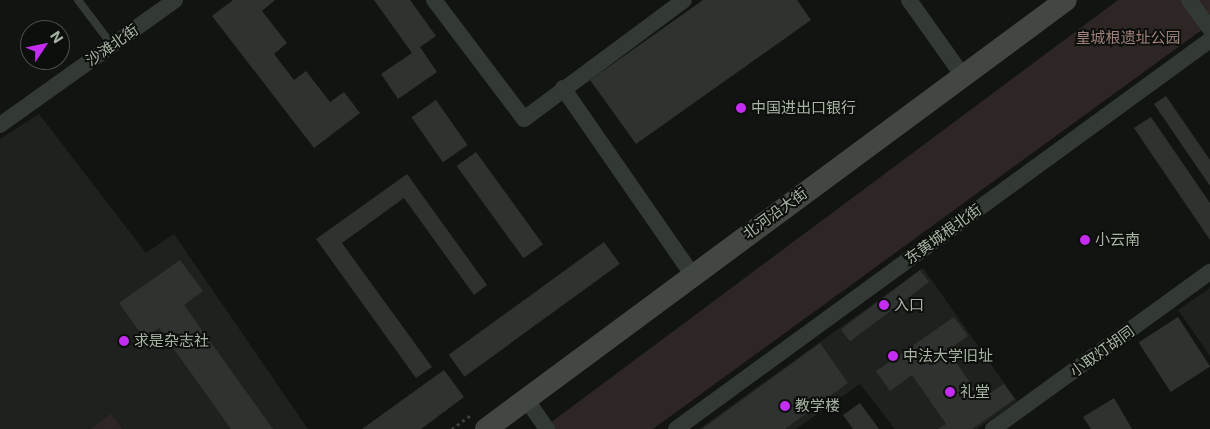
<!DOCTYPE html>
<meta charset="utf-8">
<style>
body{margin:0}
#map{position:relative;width:1210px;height:429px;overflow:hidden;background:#121412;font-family:Inter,"Noto Sans SC",sans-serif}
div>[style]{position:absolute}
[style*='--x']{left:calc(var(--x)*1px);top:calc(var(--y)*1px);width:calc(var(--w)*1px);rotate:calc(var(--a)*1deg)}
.built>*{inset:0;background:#1e211e}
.green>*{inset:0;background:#2d2624}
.building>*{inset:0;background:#2f332f;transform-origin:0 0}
.path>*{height:3px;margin-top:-1.5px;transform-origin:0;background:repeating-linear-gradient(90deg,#3c413b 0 2.5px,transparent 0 6.5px)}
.service>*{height:8px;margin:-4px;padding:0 4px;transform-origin:4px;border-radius:4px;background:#333933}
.minor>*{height:16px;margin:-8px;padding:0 8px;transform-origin:8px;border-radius:8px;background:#333933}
.secondary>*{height:22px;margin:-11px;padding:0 11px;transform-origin:11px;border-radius:11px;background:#424841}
.dots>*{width:14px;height:14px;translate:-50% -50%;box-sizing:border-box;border:2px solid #0d0f0d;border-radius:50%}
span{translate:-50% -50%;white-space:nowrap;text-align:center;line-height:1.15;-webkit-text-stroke:4px #0d0f0d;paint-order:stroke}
.park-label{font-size:15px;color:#9f817a}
.street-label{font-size:15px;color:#a7b4a3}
.poi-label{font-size:15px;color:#a7b4a3}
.left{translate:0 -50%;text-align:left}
.north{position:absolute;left:20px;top:20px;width:50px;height:50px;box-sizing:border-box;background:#0d0f0d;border:1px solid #4b5149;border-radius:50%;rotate:56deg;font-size:14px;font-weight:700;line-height:20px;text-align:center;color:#a7b4a3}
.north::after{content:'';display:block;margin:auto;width:18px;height:22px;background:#c52cf1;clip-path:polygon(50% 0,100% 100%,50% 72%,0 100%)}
</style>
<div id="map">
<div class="built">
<div style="clip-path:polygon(39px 114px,146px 253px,174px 234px,308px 429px,0 429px,0 139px)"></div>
<div style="clip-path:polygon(923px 268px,1017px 401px,977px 429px,895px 429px,860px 384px,796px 429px,699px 429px)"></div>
<div style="clip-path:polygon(1210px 288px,1210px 356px,1178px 310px)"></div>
</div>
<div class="green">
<div style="clip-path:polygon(1118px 0,1210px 0,1210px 24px,653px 429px,542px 429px)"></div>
<div style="clip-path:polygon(111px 414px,122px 429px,91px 429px)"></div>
</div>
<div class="building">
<div style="clip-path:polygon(233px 0,275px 0,262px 11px,287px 43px,274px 54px,294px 80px,306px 71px,330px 102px,344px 92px,360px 113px,314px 148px,212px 16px)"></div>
<div style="clip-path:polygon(374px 0,410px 0,436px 36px,420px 47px,437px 72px,398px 99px,381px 74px,412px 53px)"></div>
<div style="clip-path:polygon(703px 0,797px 0,811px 20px,636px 144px,590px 80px)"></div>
<div style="clip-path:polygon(1166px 96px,1210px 160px,1210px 186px,1154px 104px)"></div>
<div style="left:436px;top:100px;width:55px;height:30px;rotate:55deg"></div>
<div style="clip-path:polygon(1151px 117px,1210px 203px,1210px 240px,1134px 128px)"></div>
<div style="left:476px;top:152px;width:114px;height:24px;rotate:54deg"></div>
<div style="clip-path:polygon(407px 174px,487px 285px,474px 295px,404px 198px,342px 243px,432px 367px,416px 378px,316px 239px)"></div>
<div style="left:604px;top:242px;width:27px;height:192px;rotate:54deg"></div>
<div style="clip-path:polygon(180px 260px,203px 291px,184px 305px,273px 429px,231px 429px,159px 328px,144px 338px,119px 303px)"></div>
<div style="left:920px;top:270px;width:15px;height:99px;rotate:53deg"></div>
<div style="clip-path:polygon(954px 317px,968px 336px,948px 350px,981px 399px,1004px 384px,1015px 399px,972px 429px,938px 429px,946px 424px,912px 375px,890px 391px,876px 371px)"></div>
<div style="left:1178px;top:317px;width:59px;height:47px;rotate:57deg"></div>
<div style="clip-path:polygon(820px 343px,848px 383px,785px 429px,702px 429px)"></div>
<div style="clip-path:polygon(444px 370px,464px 397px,421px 429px,362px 429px)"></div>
<div style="clip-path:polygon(1114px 398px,1132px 429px,1091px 429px,1083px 417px)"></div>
<div style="clip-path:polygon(860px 403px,879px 429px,853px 429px,843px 415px)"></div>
</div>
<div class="path">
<div style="--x:452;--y:429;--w:25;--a:-37"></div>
</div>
<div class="service">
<div style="--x:78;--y:0;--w:56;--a:52.9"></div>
</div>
<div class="minor">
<div style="--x:434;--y:0;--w:149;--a:52.9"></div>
<div style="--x:524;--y:119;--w:199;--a:-36.6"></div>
<div style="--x:909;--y:0;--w:93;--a:54.6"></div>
<div style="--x:1189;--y:0;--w:36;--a:54"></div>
<div style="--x:563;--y:88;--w:226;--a:55.3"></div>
<div style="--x:0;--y:125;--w:215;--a:-35.5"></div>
<div style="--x:526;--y:399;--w:37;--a:55"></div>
<div style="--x:676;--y:429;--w:661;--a:-36.07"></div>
<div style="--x:993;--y:429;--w:268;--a:-35.9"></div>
</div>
<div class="secondary">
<div style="--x:486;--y:429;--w:721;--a:-36.49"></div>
</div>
<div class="dots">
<div style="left:741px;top:108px;background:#c52cf1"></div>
<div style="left:1085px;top:240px;background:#c52cf1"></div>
<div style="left:884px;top:305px;background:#c52cf1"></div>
<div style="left:124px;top:341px;background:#c52cf1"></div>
<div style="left:893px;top:356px;background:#c52cf1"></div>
<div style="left:950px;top:392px;background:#c52cf1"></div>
<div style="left:785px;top:406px;background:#c52cf1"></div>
</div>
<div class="park-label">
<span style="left:1128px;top:38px">皇城根遗址公园</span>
</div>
<div class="street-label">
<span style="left:112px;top:45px;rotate:-35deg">沙滩北街</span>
<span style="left:775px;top:213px;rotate:-36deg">北河沿大街</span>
<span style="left:943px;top:234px;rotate:-36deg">东黄城根北街</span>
<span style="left:1102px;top:351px;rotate:-36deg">小取灯胡同</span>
</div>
<div class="poi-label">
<span class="left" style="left:751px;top:108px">中国进出口银行</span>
<span class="left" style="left:1095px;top:240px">小云南</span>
<span class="left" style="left:894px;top:305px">入口</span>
<span class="left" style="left:134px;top:341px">求是杂志社</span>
<span class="left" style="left:903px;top:356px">中法大学旧址</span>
<span class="left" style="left:960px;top:392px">礼堂</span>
<span class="left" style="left:795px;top:406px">教学楼</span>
</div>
<div class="north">N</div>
</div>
